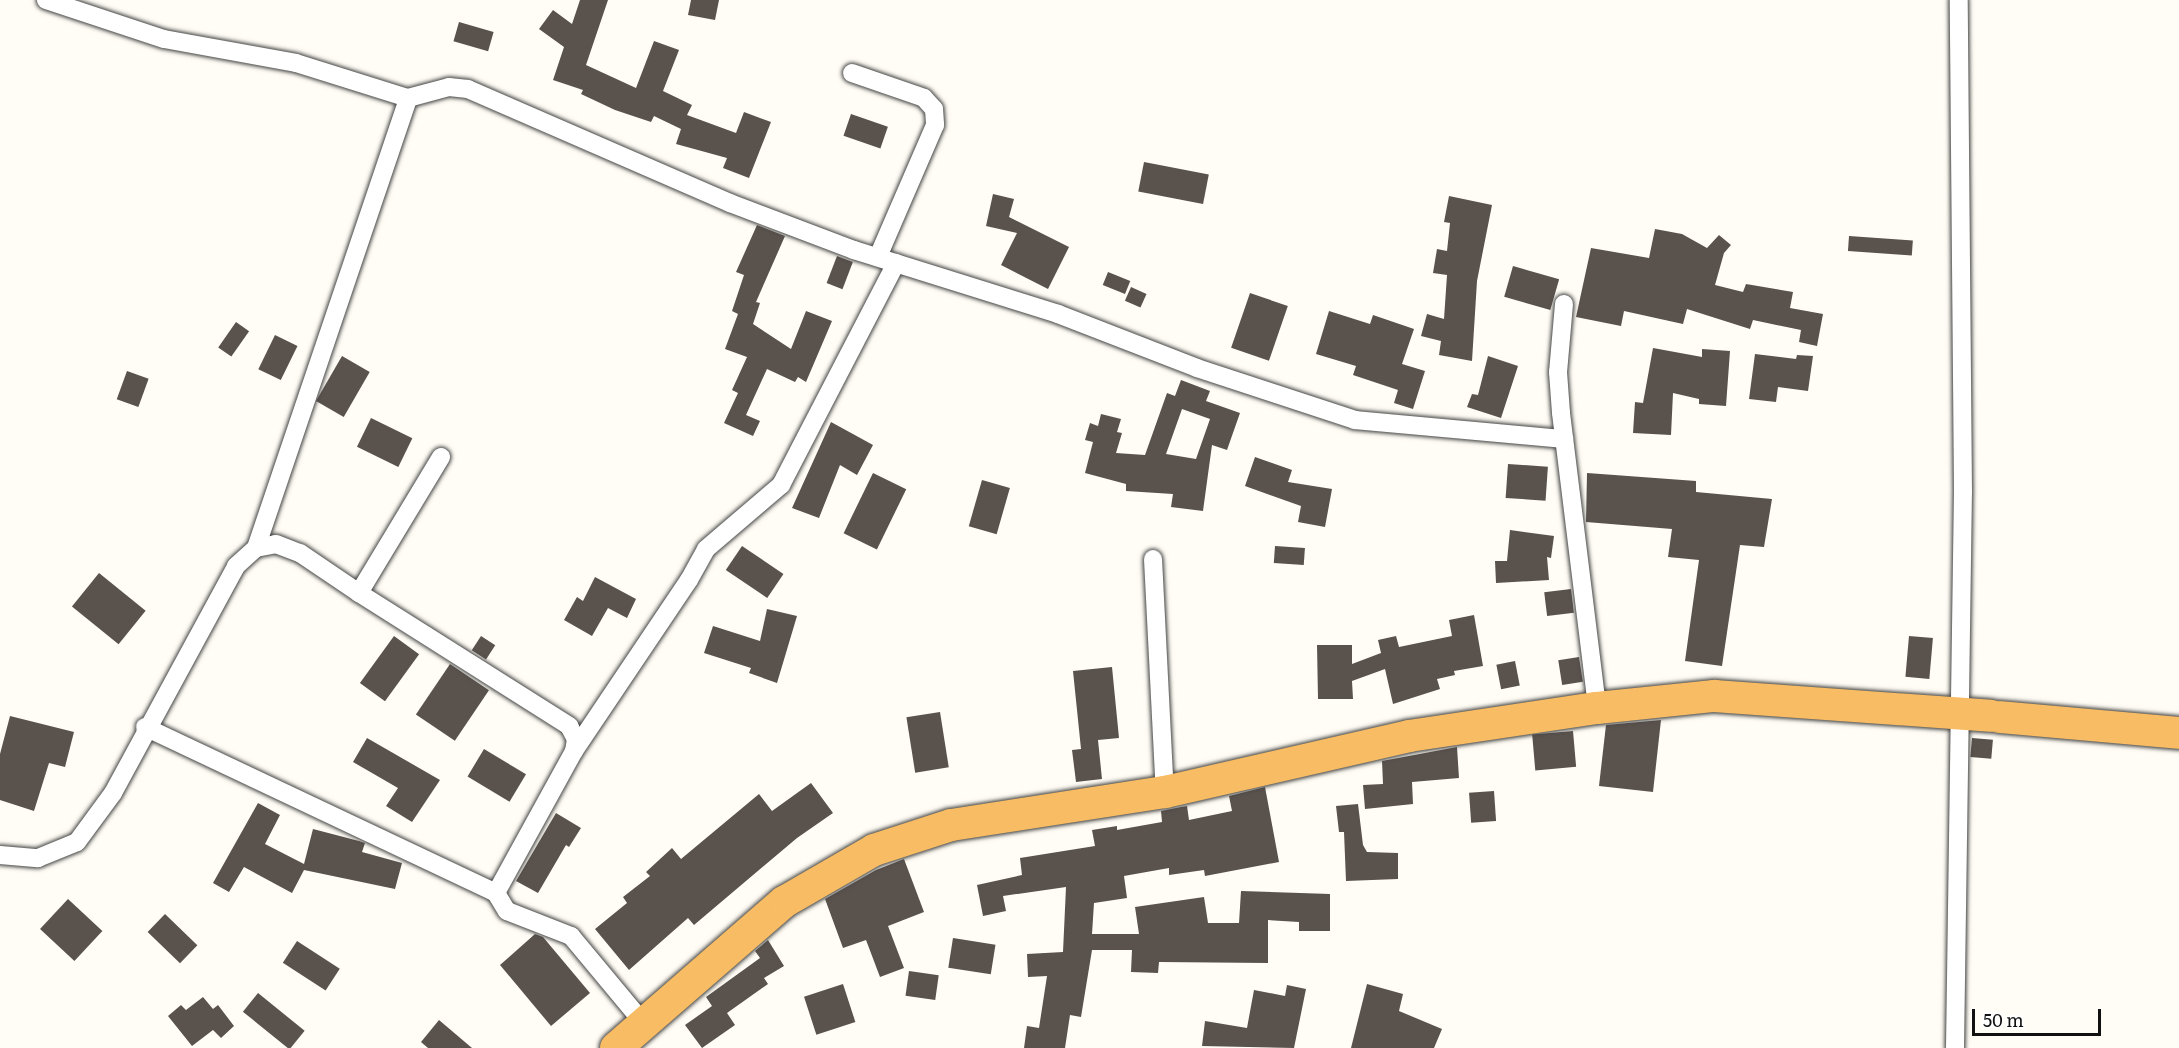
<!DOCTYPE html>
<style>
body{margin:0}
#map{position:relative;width:2179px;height:1048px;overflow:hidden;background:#fffdf5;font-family:Literata,serif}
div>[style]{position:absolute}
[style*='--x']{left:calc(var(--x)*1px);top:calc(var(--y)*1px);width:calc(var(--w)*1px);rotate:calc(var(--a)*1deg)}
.building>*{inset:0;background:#5a524d;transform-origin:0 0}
.roads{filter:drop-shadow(0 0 2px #444) drop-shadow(0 0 2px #444)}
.minor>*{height:18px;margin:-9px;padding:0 9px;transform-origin:9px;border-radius:9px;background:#fff}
.trunk>*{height:32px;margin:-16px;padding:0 16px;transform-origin:16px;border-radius:16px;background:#f7bc64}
span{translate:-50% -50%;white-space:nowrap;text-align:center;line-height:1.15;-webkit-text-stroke:6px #fff;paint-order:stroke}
.scale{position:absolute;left:1972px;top:1009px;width:129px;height:27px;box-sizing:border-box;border:3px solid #111;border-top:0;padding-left:8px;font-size:18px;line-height:21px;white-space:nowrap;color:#111;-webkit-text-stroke:4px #fff;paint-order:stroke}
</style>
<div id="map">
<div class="building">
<div style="clip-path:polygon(580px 0,608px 0,586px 65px,636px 88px,654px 41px,679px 50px,663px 91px,692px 105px,687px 115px,736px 133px,744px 112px,771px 122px,749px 178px,723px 168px,727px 158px,676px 144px,681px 129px,654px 116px,651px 122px,615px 110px,581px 94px,583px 90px,553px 80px,564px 47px,539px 29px,553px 10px,572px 24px)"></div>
<div style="clip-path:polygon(691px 0,719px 0,715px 20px,688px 15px)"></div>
<div style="left:459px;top:22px;width:36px;height:20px;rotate:16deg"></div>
<div style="left:851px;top:114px;width:39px;height:23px;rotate:19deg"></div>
<div style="left:1144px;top:162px;width:66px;height:30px;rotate:11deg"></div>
<div style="clip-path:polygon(993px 194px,1014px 199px,1009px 217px,1069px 247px,1048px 289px,1001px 265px,1017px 233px,986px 226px)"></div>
<div style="clip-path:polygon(1449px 196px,1492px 205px,1477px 281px,1472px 361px,1439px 355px,1441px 341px,1421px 336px,1427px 314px,1444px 319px,1447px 275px,1433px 273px,1437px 249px,1447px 251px,1450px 223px,1444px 222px)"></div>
<div style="clip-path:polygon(757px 225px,785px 236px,756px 302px,760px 303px,753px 324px,791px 349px,806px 311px,832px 321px,806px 382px,798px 377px,795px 382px,767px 369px,746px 415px,760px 421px,753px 436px,724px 423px,738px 393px,732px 390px,747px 357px,725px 349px,738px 314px,732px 311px,744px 275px,736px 272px)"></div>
<div style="clip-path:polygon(1655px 229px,1682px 234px,1707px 248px,1719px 235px,1731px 245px,1724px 253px,1715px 285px,1743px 292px,1746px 284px,1793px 292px,1790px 308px,1823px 314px,1817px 346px,1799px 342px,1801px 330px,1753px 320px,1750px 329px,1687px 309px,1683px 324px,1624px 311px,1621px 326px,1576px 317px,1591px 248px,1649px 258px)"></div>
<div style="left:1849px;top:236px;width:64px;height:15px;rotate:4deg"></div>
<div style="left:837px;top:256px;width:17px;height:29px;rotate:21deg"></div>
<div style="left:1513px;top:266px;width:48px;height:32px;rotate:16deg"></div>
<div style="left:1108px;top:272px;width:24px;height:14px;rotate:22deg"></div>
<div style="left:1131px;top:287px;width:17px;height:15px;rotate:24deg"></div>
<div style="left:1250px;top:293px;width:40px;height:58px;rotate:19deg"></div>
<div style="clip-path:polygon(1329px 311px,1370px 324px,1373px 315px,1414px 329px,1402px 364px,1425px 371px,1413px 409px,1394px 403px,1398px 390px,1353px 375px,1356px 366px,1316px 354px)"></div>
<div style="left:236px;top:322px;width:16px;height:31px;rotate:35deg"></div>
<div style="left:275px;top:335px;width:25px;height:38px;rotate:26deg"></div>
<div style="clip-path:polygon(1653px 348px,1702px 357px,1702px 349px,1730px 351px,1726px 406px,1699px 404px,1699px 399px,1673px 393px,1671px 435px,1633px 433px,1635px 402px,1643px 403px)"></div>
<div style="clip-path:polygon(1755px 354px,1796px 359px,1797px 355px,1813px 356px,1808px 391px,1778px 387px,1776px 402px,1749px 399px)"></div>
<div style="left:342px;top:356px;width:32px;height:52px;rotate:30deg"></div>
<div style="clip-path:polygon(1488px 356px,1518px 366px,1501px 418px,1467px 407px,1472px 394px,1478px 395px)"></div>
<div style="left:127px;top:371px;width:23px;height:30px;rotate:20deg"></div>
<div style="clip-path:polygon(evenodd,1181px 380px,1210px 391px,1206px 401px,1240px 413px,1227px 450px,1212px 445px,1203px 511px,1171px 507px,1173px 494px,1126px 491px,1126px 484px,1085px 473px,1093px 442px,1085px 440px,1090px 423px,1098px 426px,1101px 414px,1121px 419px,1117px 432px,1122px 433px,1116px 453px,1145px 455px,1167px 393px,1175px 396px,1181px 380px,1182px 409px,1210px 419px,1196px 459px,1166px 454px,1182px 409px)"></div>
<div style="left:371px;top:418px;width:46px;height:32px;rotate:26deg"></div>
<div style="clip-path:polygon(831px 422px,873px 445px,857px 475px,840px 465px,819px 518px,792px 508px)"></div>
<div style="clip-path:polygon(1255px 457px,1292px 470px,1288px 482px,1332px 489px,1325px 527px,1298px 522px,1301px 506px,1245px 486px)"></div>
<div style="left:1508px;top:464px;width:40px;height:34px;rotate:4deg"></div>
<div style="left:873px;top:473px;width:37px;height:67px;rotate:26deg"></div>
<div style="clip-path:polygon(1587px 473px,1696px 481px,1696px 492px,1772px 499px,1764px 547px,1740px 545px,1722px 666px,1685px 661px,1699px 560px,1668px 557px,1672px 529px,1586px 522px)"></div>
<div style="left:982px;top:480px;width:29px;height:48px;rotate:16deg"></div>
<div style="clip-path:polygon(1510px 530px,1554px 536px,1551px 558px,1547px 557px,1549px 580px,1496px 583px,1495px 561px,1507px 561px)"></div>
<div style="left:742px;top:546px;width:50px;height:29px;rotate:34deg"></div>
<div style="left:1275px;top:546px;width:30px;height:17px;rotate:4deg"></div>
<div style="left:99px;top:573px;width:60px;height:43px;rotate:39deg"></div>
<div style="clip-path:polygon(595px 577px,636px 599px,627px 618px,608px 608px,592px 636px,564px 620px,577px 597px,583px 601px)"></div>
<div style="left:1571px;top:589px;width:24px;height:27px;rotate:83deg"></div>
<div style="clip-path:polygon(767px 609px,797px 616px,777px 683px,749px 673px,751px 668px,704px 653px,713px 626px,760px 641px)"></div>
<div style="clip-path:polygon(1474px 615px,1483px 666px,1454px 671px,1455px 675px,1437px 679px,1440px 689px,1393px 704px,1385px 669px,1352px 681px,1353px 699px,1318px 699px,1317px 645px,1352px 645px,1352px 664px,1381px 653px,1378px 640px,1396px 636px,1399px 647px,1452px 636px,1449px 620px)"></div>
<div style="left:394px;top:636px;width:31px;height:58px;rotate:36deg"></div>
<div style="left:481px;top:636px;width:17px;height:17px;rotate:33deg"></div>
<div style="left:1909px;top:636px;width:24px;height:41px;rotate:5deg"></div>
<div style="left:1579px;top:657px;width:25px;height:21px;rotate:81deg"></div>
<div style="left:1515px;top:661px;width:25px;height:19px;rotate:79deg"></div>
<div style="left:450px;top:664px;width:47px;height:61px;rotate:34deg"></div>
<div style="clip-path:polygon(1112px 667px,1119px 738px,1098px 740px,1102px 779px,1076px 782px,1072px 750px,1081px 749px,1073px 671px)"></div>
<div style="left:940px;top:712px;width:56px;height:34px;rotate:81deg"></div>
<div style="clip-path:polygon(10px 716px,74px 732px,65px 767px,49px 763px,34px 811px,0 800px,0 754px)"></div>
<div style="clip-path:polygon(1661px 720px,1653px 792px,1599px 786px,1606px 725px)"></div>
<div style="left:1573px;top:731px;width:36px;height:41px;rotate:85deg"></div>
<div style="clip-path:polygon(367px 738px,440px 780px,412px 822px,386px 806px,398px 788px,353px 762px)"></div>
<div style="left:1972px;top:738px;width:21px;height:19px;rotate:5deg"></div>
<div style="clip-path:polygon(1457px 747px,1459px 778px,1412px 782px,1413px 804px,1365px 809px,1363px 785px,1383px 784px,1382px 761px)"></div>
<div style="left:484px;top:749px;width:49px;height:32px;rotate:31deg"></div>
<div style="clip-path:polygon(811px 783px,833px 813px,797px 838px,694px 925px,688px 918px,629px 970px,595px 929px,627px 903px,623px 897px,650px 876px,646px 872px,672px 848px,681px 859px,759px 794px,772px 811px)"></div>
<div style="clip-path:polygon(1265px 787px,1279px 862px,1205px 876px,1204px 870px,1169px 875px,1169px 868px,1124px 876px,1127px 898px,1094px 903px,1092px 934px,1139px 934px,1135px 907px,1204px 897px,1208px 923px,1239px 923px,1241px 891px,1330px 894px,1330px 931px,1299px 931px,1299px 922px,1268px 920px,1268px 963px,1159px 962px,1158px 973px,1131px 972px,1132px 950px,1092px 950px,1081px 1017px,1070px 1015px,1065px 1048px,1024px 1048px,1027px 1026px,1039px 1028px,1047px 976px,1028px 977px,1027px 954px,1063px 952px,1066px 887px,1003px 896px,1006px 911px,983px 916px,977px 885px,1022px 875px,1020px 858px,1095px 846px,1092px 830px,1117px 826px,1117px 830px,1162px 822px,1161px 811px,1181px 807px,1187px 806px,1189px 820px,1232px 811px,1229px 796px)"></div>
<div style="left:1494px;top:791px;width:30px;height:25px;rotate:86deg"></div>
<div style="clip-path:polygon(258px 803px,280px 815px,265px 844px,304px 864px,313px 829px,359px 841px,365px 843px,362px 852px,402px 863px,395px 889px,304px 870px,292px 893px,244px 867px,229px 892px,213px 883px)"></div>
<div style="clip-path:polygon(1358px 804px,1363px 845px,1367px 852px,1398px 853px,1398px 879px,1346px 881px,1344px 832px,1339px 832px,1336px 806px)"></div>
<div style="clip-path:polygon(556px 813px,581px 828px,569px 847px,566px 845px,538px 893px,516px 881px)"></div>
<div style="clip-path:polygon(904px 859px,924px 912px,888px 926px,904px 968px,880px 977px,866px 940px,843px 948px,825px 899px,876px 870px)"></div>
<div style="left:68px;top:899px;width:47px;height:41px;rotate:43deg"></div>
<div style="left:165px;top:914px;width:45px;height:25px;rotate:44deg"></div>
<div style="clip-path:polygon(535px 934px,543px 937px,590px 993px,551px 1026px,500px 965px)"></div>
<div style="left:953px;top:938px;width:43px;height:30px;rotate:9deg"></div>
<div style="clip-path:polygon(768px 940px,784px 966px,764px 978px,768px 984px,727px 1013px,735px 1025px,702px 1048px,685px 1025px,712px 1006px,706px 997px,760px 958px,755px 951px)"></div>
<div style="left:297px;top:941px;width:51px;height:26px;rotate:33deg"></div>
<div style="left:909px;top:971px;width:30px;height:25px;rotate:8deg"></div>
<div style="left:843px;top:984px;width:40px;height:41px;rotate:72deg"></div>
<div style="clip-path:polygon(1367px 984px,1403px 994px,1399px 1011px,1442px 1029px,1434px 1048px,1351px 1048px)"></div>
<div style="clip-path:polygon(1287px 985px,1306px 989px,1294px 1048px,1202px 1046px,1205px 1021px,1247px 1028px,1254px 990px,1285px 996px)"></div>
<div style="left:258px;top:993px;width:60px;height:24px;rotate:39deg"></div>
<div style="clip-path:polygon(203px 997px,213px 1009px,218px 1005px,234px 1026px,221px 1038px,213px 1030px,192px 1046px,168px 1016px,181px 1005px,186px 1010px)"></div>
<div style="clip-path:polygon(439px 1020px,472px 1048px,428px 1048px,421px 1042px)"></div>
</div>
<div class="roads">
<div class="minor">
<div style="--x:46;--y:0;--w:124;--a:18.3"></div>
<div style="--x:164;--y:39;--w:134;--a:10.3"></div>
<div style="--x:296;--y:63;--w:117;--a:17.4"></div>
<div style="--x:408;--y:98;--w:42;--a:-15"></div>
<div style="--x:449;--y:87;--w:19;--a:6"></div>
<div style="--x:468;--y:89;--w:286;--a:23.5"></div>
<div style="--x:730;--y:203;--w:133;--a:20.8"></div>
<div style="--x:854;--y:250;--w:214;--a:17.4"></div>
<div style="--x:1058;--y:314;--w:149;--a:21.2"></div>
<div style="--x:1197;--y:368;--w:166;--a:18.2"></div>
<div style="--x:1355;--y:420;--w:210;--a:5.2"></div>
<div style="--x:852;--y:73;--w:76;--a:19.1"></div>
<div style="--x:924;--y:98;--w:15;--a:48"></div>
<div style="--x:934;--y:109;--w:16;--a:86"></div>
<div style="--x:935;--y:125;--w:144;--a:113.4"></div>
<div style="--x:1564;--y:304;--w:68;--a:95"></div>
<div style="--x:1558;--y:372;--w:41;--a:85.8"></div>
<div style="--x:1561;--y:413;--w:297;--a:83"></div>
<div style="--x:441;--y:457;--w:159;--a:121.1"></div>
<div style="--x:359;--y:593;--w:249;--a:32.3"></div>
<div style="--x:569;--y:726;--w:15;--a:62"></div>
<div style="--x:576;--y:739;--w:12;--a:99"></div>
<div style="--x:574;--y:751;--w:162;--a:118.8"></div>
<div style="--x:496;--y:893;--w:21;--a:59"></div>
<div style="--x:507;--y:911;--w:69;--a:21.3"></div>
<div style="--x:571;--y:936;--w:117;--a:50.2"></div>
<div style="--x:256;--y:548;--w:475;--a:-71.3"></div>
<div style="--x:1153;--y:559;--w:233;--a:87.1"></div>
<div style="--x:145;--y:727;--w:388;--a:25.3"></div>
<div style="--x:574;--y:751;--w:206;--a:-56.1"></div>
<div style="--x:689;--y:580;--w:35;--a:-61"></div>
<div style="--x:706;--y:549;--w:99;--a:-40.5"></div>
<div style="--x:781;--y:485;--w:250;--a:-62.6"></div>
<div style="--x:0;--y:855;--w:38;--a:5"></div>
<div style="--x:38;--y:858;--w:42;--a:-22.3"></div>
<div style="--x:77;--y:842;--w:61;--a:-53.7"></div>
<div style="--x:113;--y:793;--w:258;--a:-61.5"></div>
<div style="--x:236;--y:566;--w:27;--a:-42"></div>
<div style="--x:256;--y:548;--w:20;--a:-11"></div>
<div style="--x:276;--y:544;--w:26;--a:21"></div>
<div style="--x:300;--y:553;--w:71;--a:34.1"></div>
<div style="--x:1955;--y:1048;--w:556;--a:-89.18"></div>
<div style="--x:1963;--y:492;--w:492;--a:-90.5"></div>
</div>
<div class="trunk">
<div style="--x:2000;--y:717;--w:180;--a:5.1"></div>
<div style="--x:616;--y:1048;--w:223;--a:-41"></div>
<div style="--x:784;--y:902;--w:104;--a:-30"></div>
<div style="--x:874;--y:850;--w:81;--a:-18"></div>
<div style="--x:951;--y:825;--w:217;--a:-8.8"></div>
<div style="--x:1165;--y:792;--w:250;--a:-12.9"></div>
<div style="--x:1409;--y:736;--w:190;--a:-8.5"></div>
<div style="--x:1597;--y:708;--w:118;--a:-5.9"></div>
<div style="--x:1714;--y:696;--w:277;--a:4.1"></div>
</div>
</div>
<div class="scale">50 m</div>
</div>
